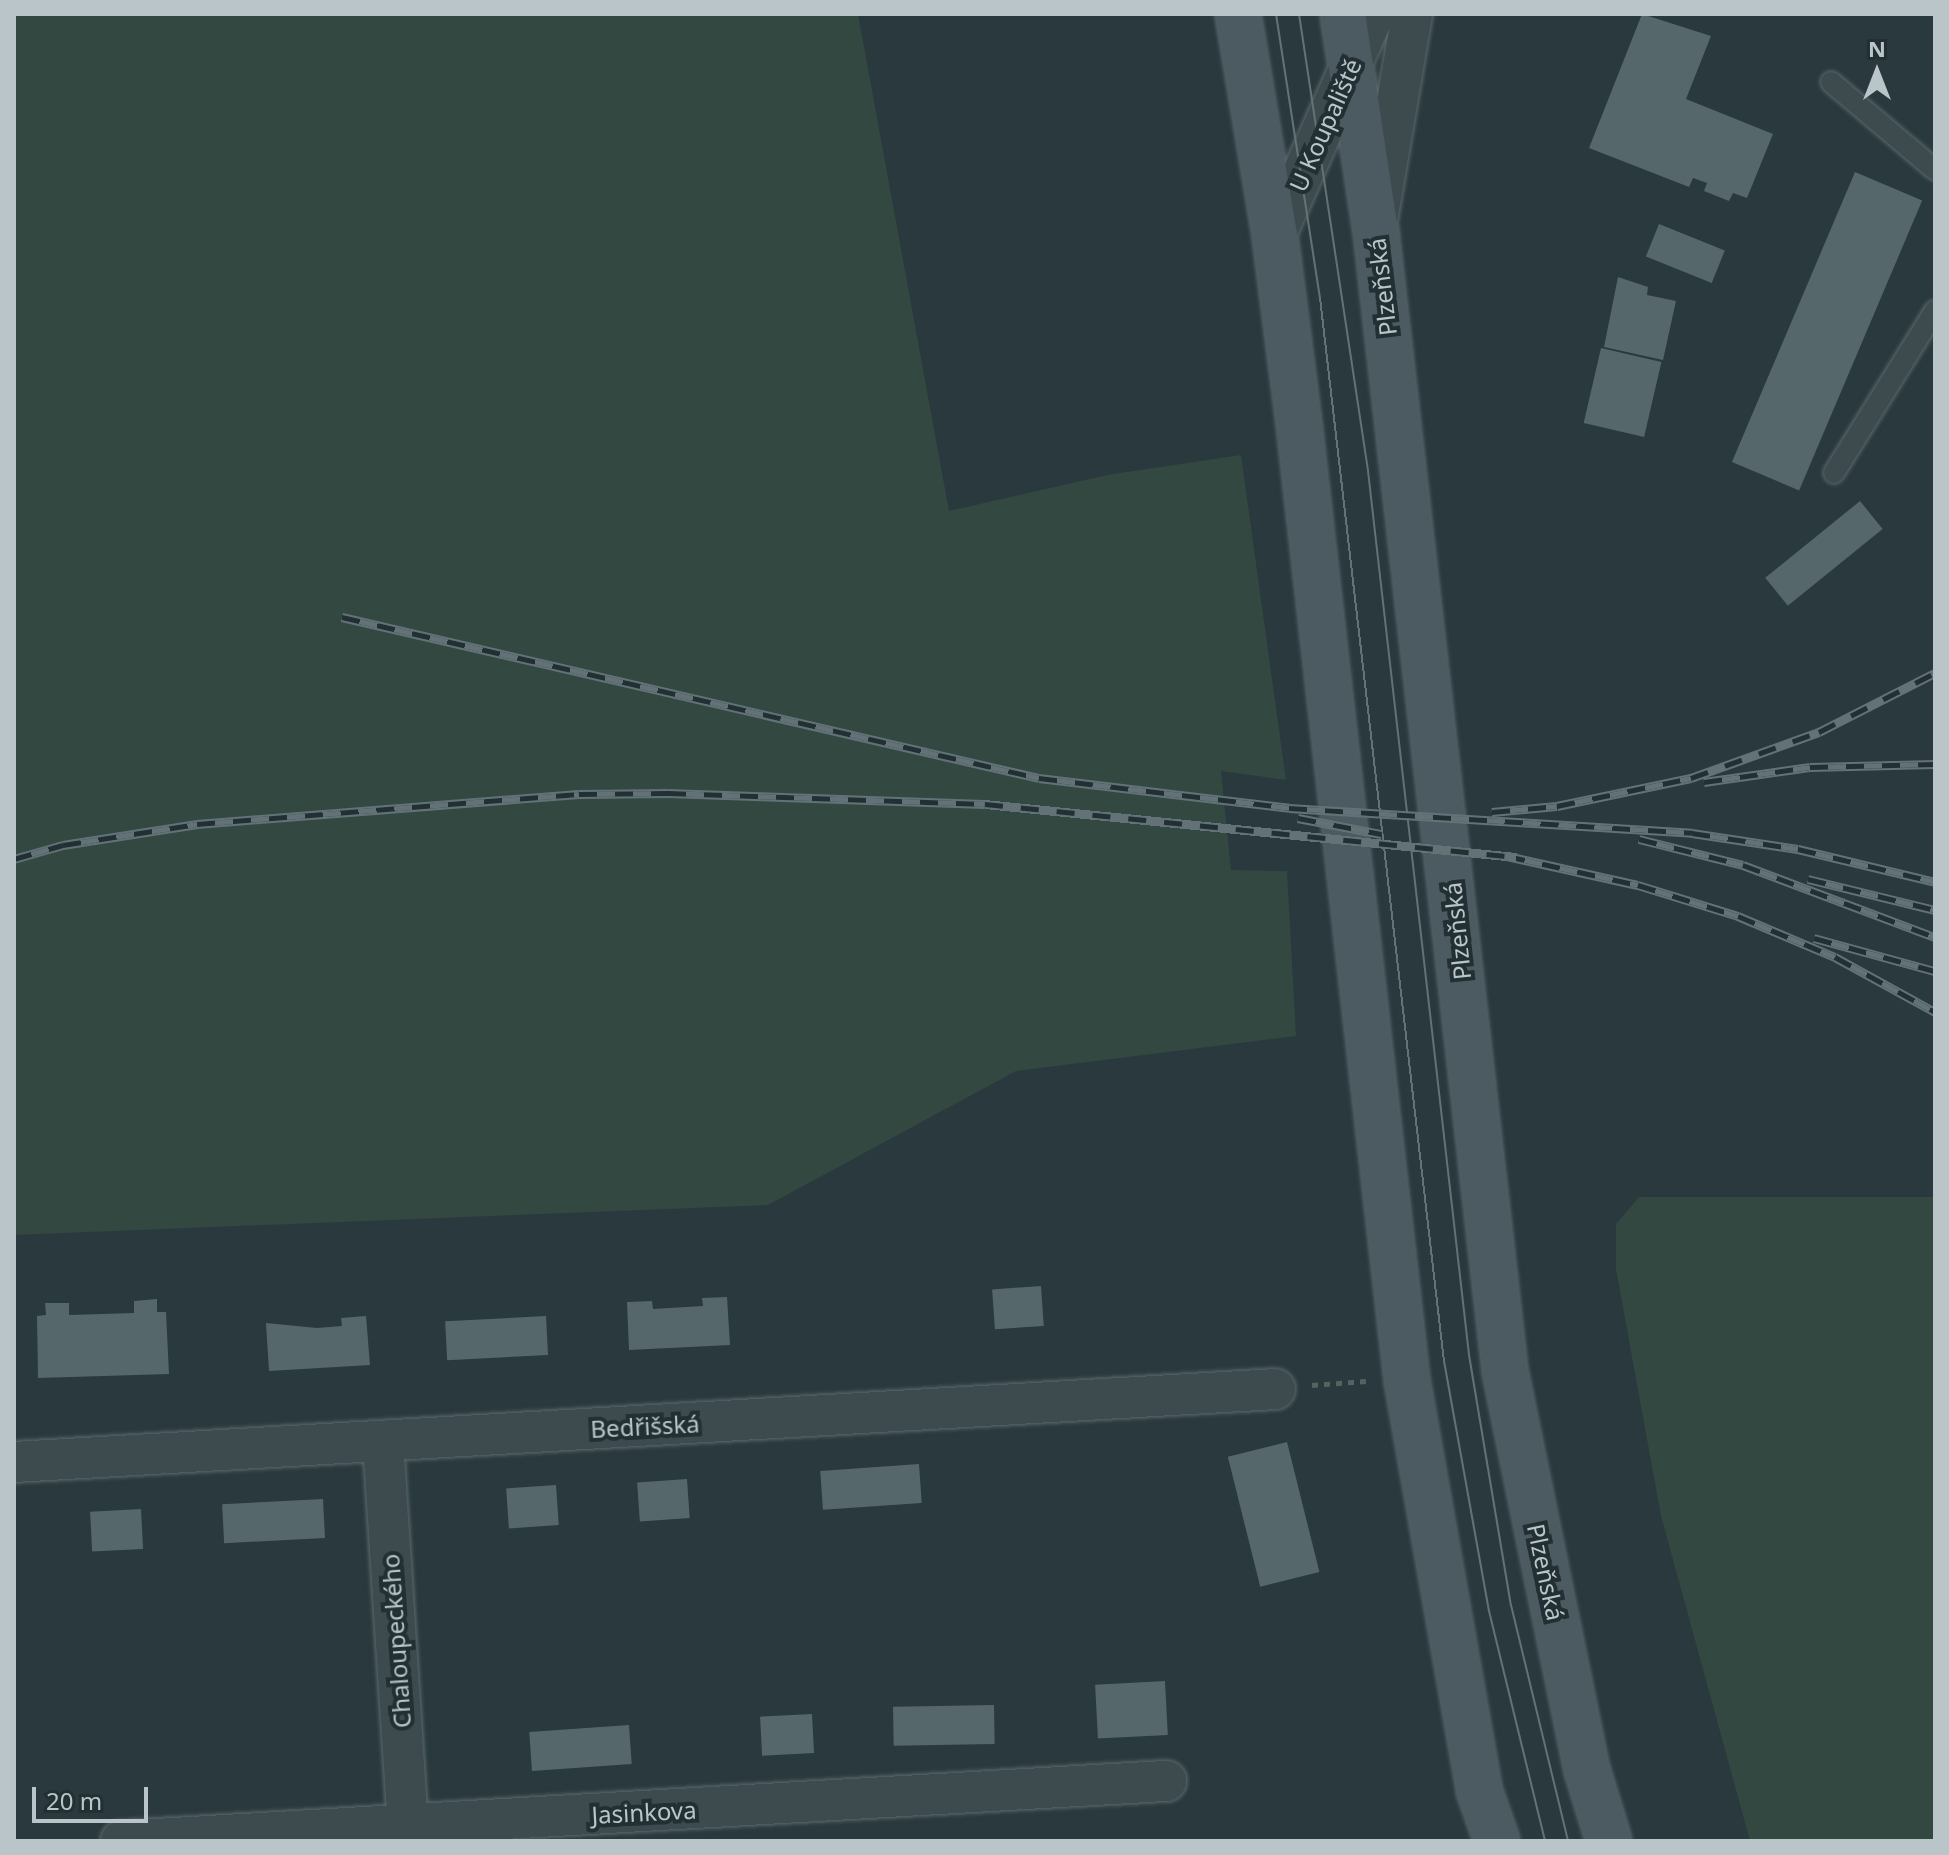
<!DOCTYPE html>
<meta charset="utf-8">
<style>
body{margin:0}
#map{position:relative;width:1949px;height:1855px;overflow:hidden;background:#29393e;font-family:"Noto Sans",sans-serif}
div>[style]{position:absolute}
[style*='--x']{left:calc(var(--x)*1px);top:calc(var(--y)*1px);width:calc(var(--w)*1px);rotate:calc(var(--a)*1deg)}
.green>*{inset:0;background:#334840}
.building>*{inset:0;background:#55676b;transform-origin:0 0}
.path>*{height:5px;margin-top:-2.5px;transform-origin:0;background:repeating-linear-gradient(90deg,#526460 0 6px,transparent 0 12px)}
.roads{filter:drop-shadow(0 0 2px #5b686c) drop-shadow(0 0 2px #5b686c)}
.lane>*{height:20px;margin:-10px;padding:0 10px;transform-origin:10px;border-radius:10px;background:#3d4a4e}
.street>*{height:40px;margin:-20px;padding:0 20px;transform-origin:20px;border-radius:20px;background:#3d4a4e}
.secondary>*{height:44px;margin:-22px;padding:0 22px;transform-origin:22px;border-radius:22px;background:#4c5b61}
.tram>*{height:2px;margin:-1px;padding:0 1px;transform-origin:1px;border-radius:1px;background:#627277}
.rail>*{height:9px;margin-top:-4.5px;transform-origin:0;background:repeating-linear-gradient(90deg,#222f33 0 18px,#627277 0 36px);box-sizing:border-box;border-block:2px solid #627277}
span{translate:-50% -50%;white-space:nowrap;text-align:center;line-height:1.15;-webkit-text-stroke:8px #222f33;paint-order:stroke}
.street-label{font-size:24px;color:#b9c5c9}
.frame{position:absolute;inset:0;border:16px solid #b9c5c9;pointer-events:none}
.north{position:absolute;left:1837px;top:32px;width:80px;height:80px;-webkit-text-stroke:6px #222f33;paint-order:stroke;rotate:0deg;font-size:22px;font-weight:700;line-height:32px;text-align:center;color:#b9c5c9}
.north::after{content:'';display:block;margin:auto;width:28px;height:36px;background:#b9c5c9;clip-path:polygon(50% 0,100% 100%,50% 72%,0 100%)}
.scale{position:absolute;left:32px;top:1787px;width:116px;height:36px;box-sizing:border-box;border:4px solid #b9c5c9;border-top:0;padding-left:10px;font-size:24px;line-height:28px;white-space:nowrap;color:#b9c5c9;-webkit-text-stroke:6px #222f33;paint-order:stroke}
</style>
<div id="map">
<div class="green">
<div style="clip-path:polygon(14px 14px,858px 14px,949px 511px,1107px 475px,1241px 455px,1286px 780px,1221px 771px,1231px 870px,1287px 871px,1296px 1036px,1016px 1071px,768px 1205px,14px 1235px)"></div>
<div style="clip-path:polygon(1639px 1197px,1935px 1197px,1935px 1841px,1750px 1841px,1661px 1516px,1616px 1269px,1616px 1224px)"></div>
</div>
<div class="building">
<div style="clip-path:polygon(1642px 14px,1711px 36px,1686px 99px,1773px 134px,1747px 198px,1733px 193px,1729px 201px,1704px 191px,1707px 183px,1693px 178px,1689px 187px,1589px 148px)"></div>
<div style="left:1855px;top:172px;width:73px;height:315px;rotate:23deg"></div>
<div style="left:1659px;top:224px;width:71px;height:35px;rotate:22deg"></div>
<div style="clip-path:polygon(1618px 277px,1648px 287px,1647px 295px,1676px 301px,1663px 360px,1604px 347px)"></div>
<div style="left:1601px;top:348px;width:62px;height:77px;rotate:13deg"></div>
<div style="left:1860px;top:501px;width:36px;height:122px;rotate:51deg"></div>
<div style="left:1041px;top:1286px;width:40px;height:49px;rotate:86deg"></div>
<div style="clip-path:polygon(727px 1297px,730px 1345px,629px 1350px,627px 1302px,652px 1301px,653px 1309px,703px 1306px,702px 1298px)"></div>
<div style="clip-path:polygon(157px 1299px,157px 1312px,166px 1312px,169px 1374px,38px 1378px,37px 1316px,46px 1315px,45px 1303px,69px 1303px,69px 1315px,134px 1313px,134px 1301px)"></div>
<div style="clip-path:polygon(366px 1316px,370px 1365px,269px 1371px,266px 1323px,317px 1328px,342px 1326px,341px 1318px)"></div>
<div style="left:546px;top:1316px;width:39px;height:101px;rotate:87deg"></div>
<div style="left:1287px;top:1442px;width:134px;height:61px;rotate:76deg"></div>
<div style="left:919px;top:1464px;width:39px;height:99px;rotate:86deg"></div>
<div style="left:687px;top:1479px;width:39px;height:50px;rotate:86deg"></div>
<div style="left:556px;top:1485px;width:40px;height:50px;rotate:86deg"></div>
<div style="left:323px;top:1499px;width:39px;height:101px;rotate:87deg"></div>
<div style="left:141px;top:1509px;width:40px;height:51px;rotate:87deg"></div>
<div style="left:1165px;top:1681px;width:54px;height:70px;rotate:87deg"></div>
<div style="left:994px;top:1705px;width:39px;height:101px;rotate:89deg"></div>
<div style="left:812px;top:1714px;width:39px;height:52px;rotate:87deg"></div>
<div style="left:629px;top:1725px;width:39px;height:100px;rotate:86deg"></div>
</div>
<div class="path">
<div style="--x:1312;--y:1385;--w:54;--a:-4.2"></div>
</div>
<div class="roads">
<div class="lane">
<div style="--x:1831;--y:82;--w:136;--a:40.2"></div>
<div style="--x:1834;--y:473;--w:191;--a:-58.1"></div>
</div>
<div class="street">
<div style="--x:1378;--y:215;--w:204;--a:-80.4"></div>
<div style="--x:1275;--y:236;--w:243;--a:-66"></div>
<div style="--x:383;--y:1441;--w:401;--a:86.3"></div>
<div style="--x:14;--y:1462;--w:1263;--a:-3.31"></div>
<div style="--x:121;--y:1841;--w:1047;--a:-3.29"></div>
</div>
<div class="secondary">
<div style="--x:1238;--y:14;--w:225;--a:80.5"></div>
<div style="--x:1275;--y:236;--w:198;--a:82.7"></div>
<div style="--x:1300;--y:432;--w:954;--a:83.56"></div>
<div style="--x:1407;--y:1380;--w:416;--a:80"></div>
<div style="--x:1479;--y:1790;--w:54;--a:70.6"></div>
<div style="--x:1343;--y:14;--w:219;--a:81.4"></div>
<div style="--x:1376;--y:231;--w:1147;--a:83.54"></div>
<div style="--x:1505;--y:1371;--w:407;--a:78.4"></div>
<div style="--x:1587;--y:1770;--w:74;--a:72.8"></div>
</div>
</div>
<div class="tram">
<div style="--x:1276;--y:14;--w:287;--a:81.2"></div>
<div style="--x:1320;--y:298;--w:1070;--a:83.35"></div>
<div style="--x:1444;--y:1361;--w:254;--a:79.8"></div>
<div style="--x:1489;--y:1611;--w:237;--a:76.3"></div>
<div style="--x:1299;--y:14;--w:462;--a:81.4"></div>
<div style="--x:1368;--y:471;--w:890;--a:83.48"></div>
<div style="--x:1469;--y:1355;--w:254;--a:80.5"></div>
<div style="--x:1511;--y:1605;--w:243;--a:76.4"></div>
</div>
<div class="rail">
<div style="--x:342;--y:617;--w:715;--a:13.01"></div>
<div style="--x:1039;--y:778;--w:252;--a:6.8"></div>
<div style="--x:1289;--y:808;--w:404;--a:3.5"></div>
<div style="--x:1692;--y:833;--w:107;--a:8.6"></div>
<div style="--x:1798;--y:849;--w:141;--a:13.5"></div>
<div style="--x:1704;--y:782;--w:107;--a:-8.1"></div>
<div style="--x:1810;--y:767;--w:125;--a:-1.4"></div>
<div style="--x:1492;--y:812;--w:65;--a:-5.3"></div>
<div style="--x:1557;--y:806;--w:137;--a:-11.8"></div>
<div style="--x:1691;--y:778;--w:136;--a:-19.8"></div>
<div style="--x:1819;--y:732;--w:130;--a:-27"></div>
<div style="--x:1298;--y:818;--w:85;--a:10.9"></div>
<div style="--x:1639;--y:839;--w:107;--a:14"></div>
<div style="--x:1743;--y:865;--w:205;--a:20.6"></div>
<div style="--x:1507;--y:856;--w:134;--a:12.5"></div>
<div style="--x:1638;--y:885;--w:105;--a:17.2"></div>
<div style="--x:1738;--y:916;--w:105;--a:22.9"></div>
<div style="--x:1835;--y:957;--w:114;--a:28.8"></div>
<div style="--x:14;--y:859;--w:51;--a:-15.9"></div>
<div style="--x:63;--y:845;--w:136;--a:-8.9"></div>
<div style="--x:197;--y:824;--w:383;--a:-4.5"></div>
<div style="--x:579;--y:794;--w:89;--a:-0.6"></div>
<div style="--x:668;--y:793;--w:317;--a:2"></div>
<div style="--x:985;--y:804;--w:534;--a:5.7"></div>
<div style="--x:1808;--y:879;--w:131;--a:13.7"></div>
<div style="--x:1814;--y:938;--w:125;--a:15.3"></div>
</div>
<div class="street-label">
<span style="left:1325px;top:125px;rotate:-66deg">U Koupaliště</span>
<span style="left:1382px;top:287px;rotate:-97deg">Plzeňská</span>
<span style="left:1457px;top:931px;rotate:-96deg">Plzeňská</span>
<span style="left:645px;top:1426px;rotate:-3deg">Bedřišská</span>
<span style="left:1546px;top:1572px;rotate:78deg">Plzeňská</span>
<span style="left:396px;top:1641px;rotate:-94deg">Chaloupeckého</span>
<span style="left:644px;top:1812px;rotate:-3deg">Jasinkova</span>
</div>
<div class="frame"></div>
<div class="north">N</div>
<div class="scale">20 m</div>
</div>
